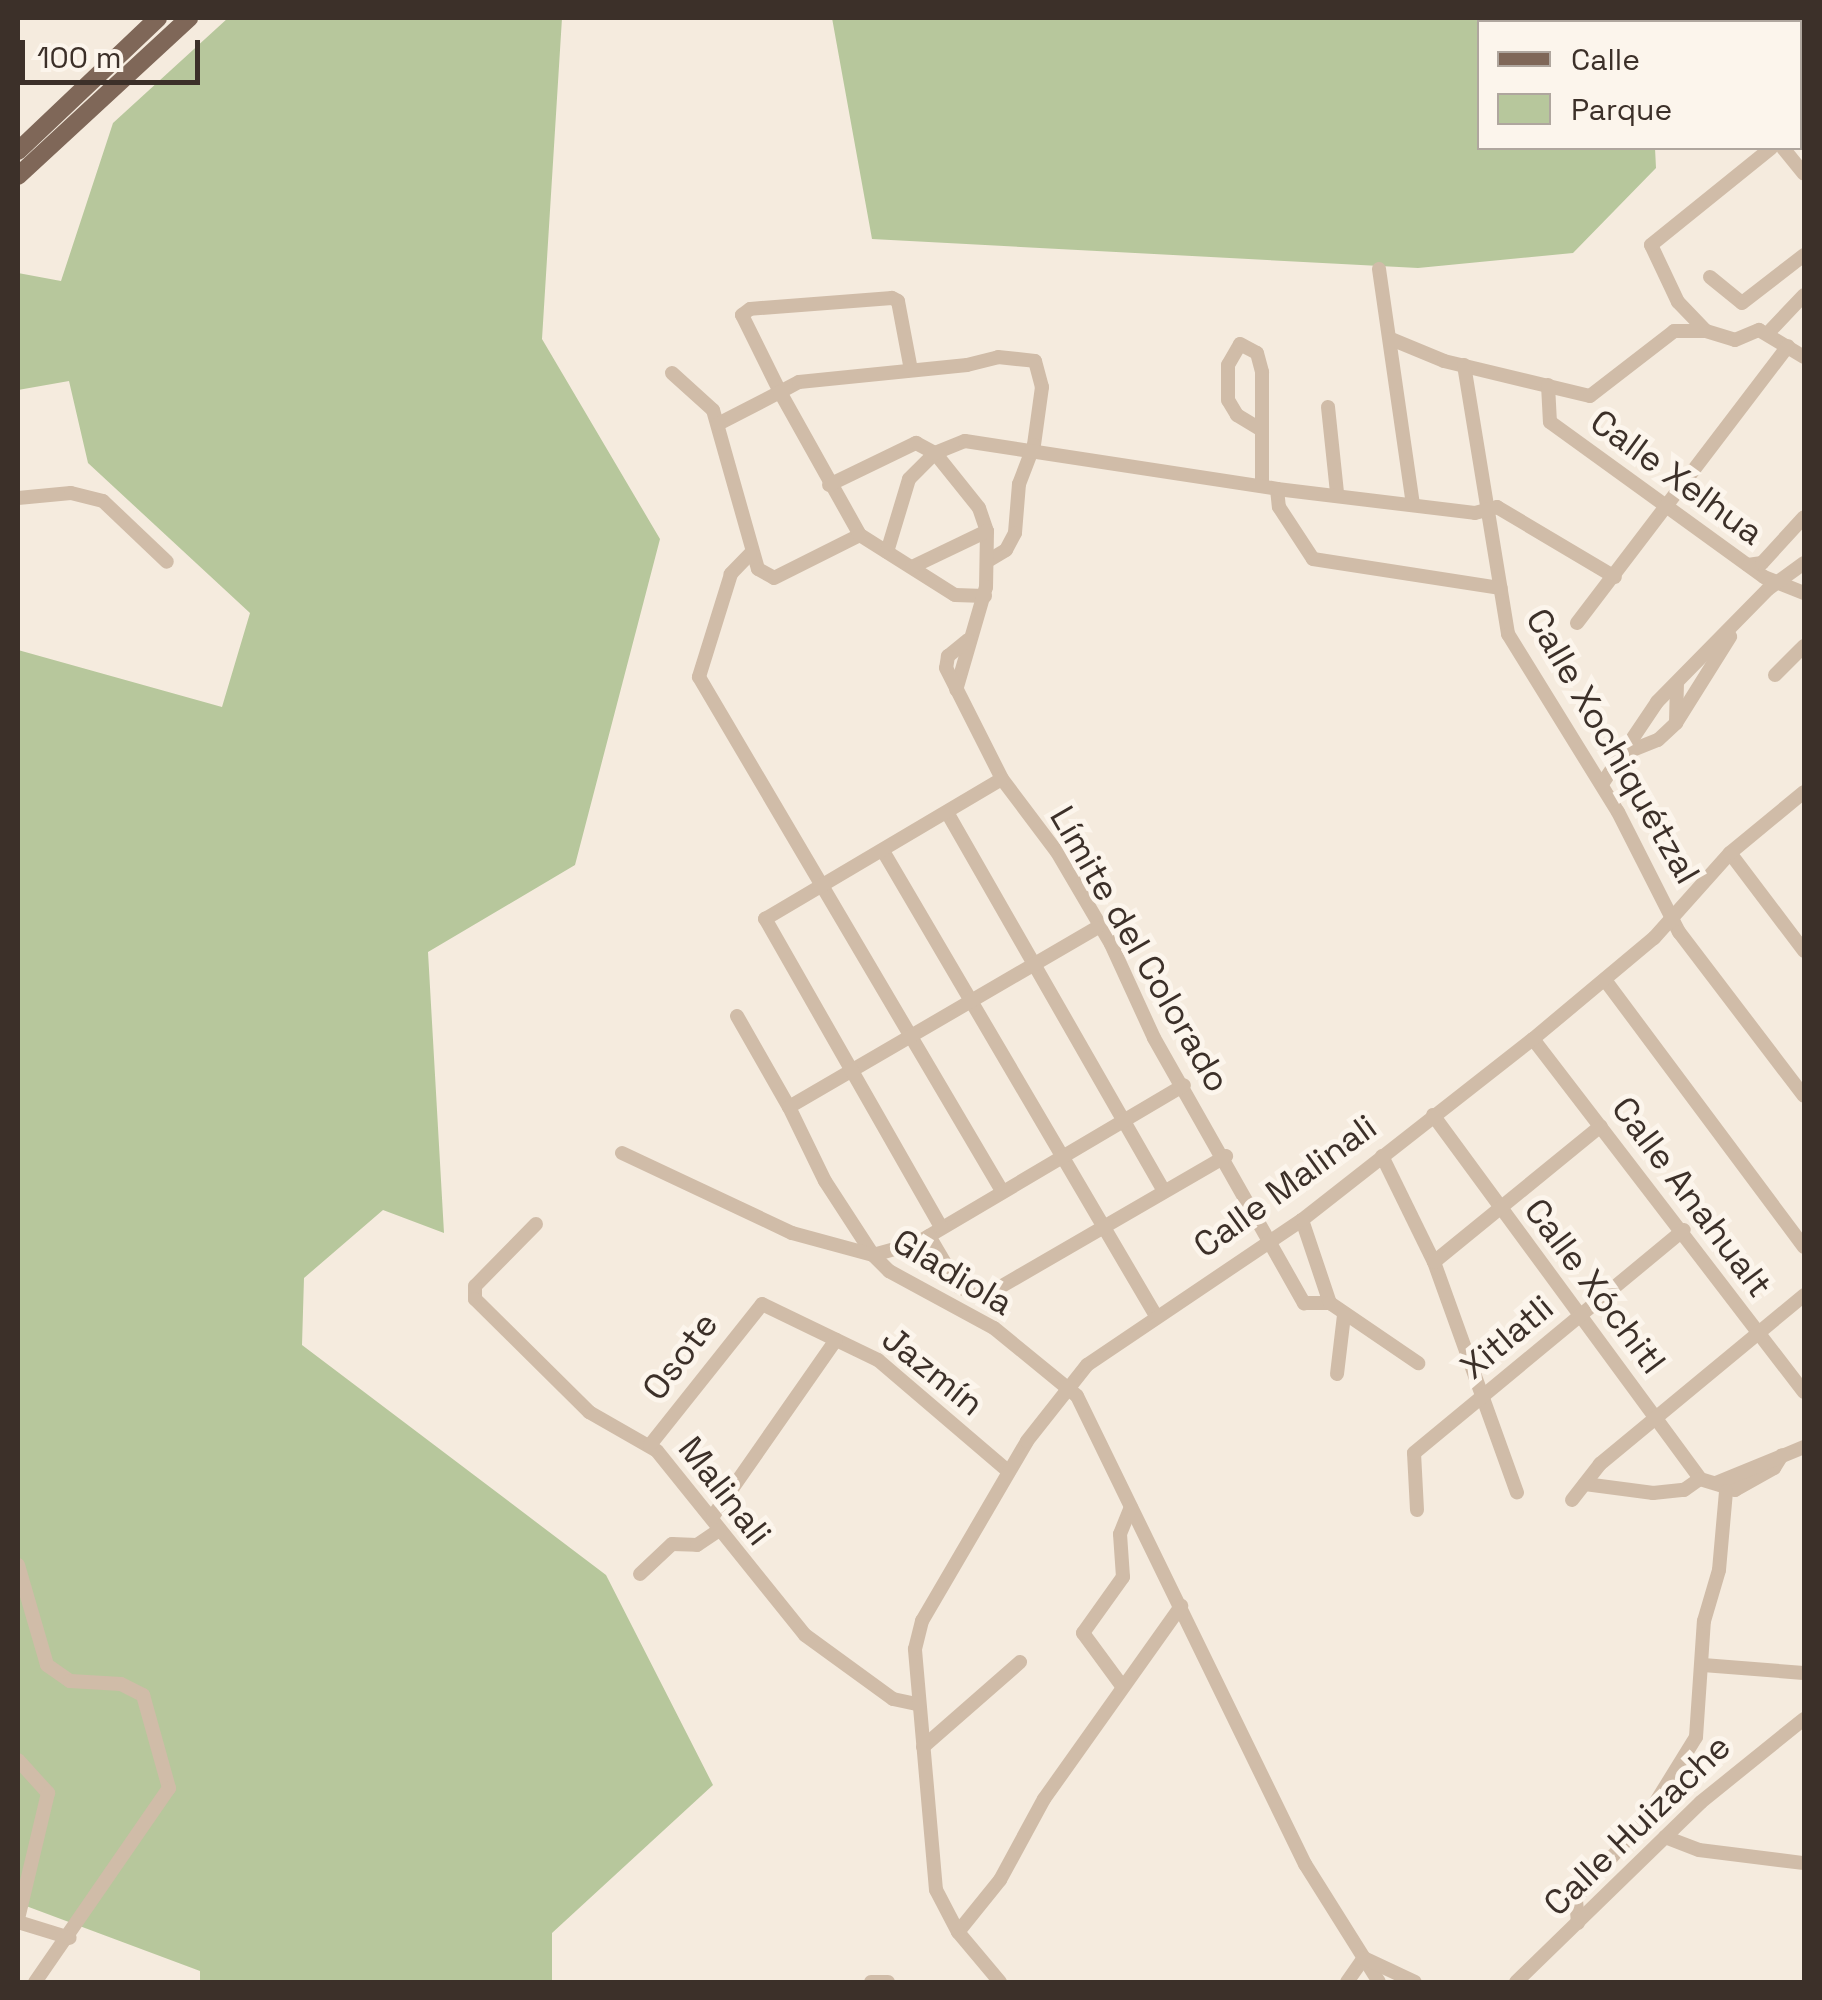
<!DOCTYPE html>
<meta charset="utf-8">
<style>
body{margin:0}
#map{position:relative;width:1822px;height:2000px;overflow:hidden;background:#f5ebde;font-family:"Space Grotesk",sans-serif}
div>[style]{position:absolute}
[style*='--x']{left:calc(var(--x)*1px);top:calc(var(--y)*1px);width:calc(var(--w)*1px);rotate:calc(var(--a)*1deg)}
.green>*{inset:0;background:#b7c79c}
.minor>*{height:14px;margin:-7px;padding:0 7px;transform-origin:7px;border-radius:7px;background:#d0bca8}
.major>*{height:18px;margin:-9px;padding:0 9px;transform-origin:9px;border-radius:9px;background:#7f6758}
span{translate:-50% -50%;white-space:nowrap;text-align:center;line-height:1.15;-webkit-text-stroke:10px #fcf5ec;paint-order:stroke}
.street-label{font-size:35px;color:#3c3029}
.frame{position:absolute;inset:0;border:20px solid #3c3029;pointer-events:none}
.legend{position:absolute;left:1477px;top:20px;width:325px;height:130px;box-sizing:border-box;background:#fcf5ec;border:2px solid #afa69e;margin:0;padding:12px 18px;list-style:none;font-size:30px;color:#3c3029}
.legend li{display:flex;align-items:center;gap:20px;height:50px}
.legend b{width:50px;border:2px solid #afa69e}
.scale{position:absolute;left:20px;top:40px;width:180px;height:45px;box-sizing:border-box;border:5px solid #3c3029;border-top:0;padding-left:12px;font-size:30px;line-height:35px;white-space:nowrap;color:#3c3029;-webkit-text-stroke:8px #fcf5ec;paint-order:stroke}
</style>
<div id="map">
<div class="green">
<div style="clip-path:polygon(228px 18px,562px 18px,542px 339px,660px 539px,575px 865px,428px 952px,444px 1233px,383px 1210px,304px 1278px,302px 1345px,606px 1575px,713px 1785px,552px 1933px,552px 1982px,200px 1982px,200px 1971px,18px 1903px,18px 650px,222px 707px,250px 613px,88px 463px,69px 381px,18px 390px,18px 273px,61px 281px,113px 123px)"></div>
<div style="clip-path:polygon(832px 18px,1650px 18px,1651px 22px,1480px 22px,1480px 148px,1655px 148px,1656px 168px,1573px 253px,1418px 268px,872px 239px)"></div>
</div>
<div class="minor">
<div style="--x:1777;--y:18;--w:6;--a:39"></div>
<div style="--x:1800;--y:37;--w:6;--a:51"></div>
<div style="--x:1800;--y:130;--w:6;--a:-45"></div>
<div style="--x:1783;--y:148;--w:33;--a:51"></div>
<div style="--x:1379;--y:269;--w:237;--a:81.8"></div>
<div style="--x:1710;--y:277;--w:41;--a:39.1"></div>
<div style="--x:1742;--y:303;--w:78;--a:-37.7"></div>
<div style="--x:1706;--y:331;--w:40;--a:-134"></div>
<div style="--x:1678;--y:302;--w:63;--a:-115.3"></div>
<div style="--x:1651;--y:245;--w:154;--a:-38.9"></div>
<div style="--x:1768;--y:333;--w:52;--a:-46.5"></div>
<div style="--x:1391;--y:339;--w:57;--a:22.5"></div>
<div style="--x:1444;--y:361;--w:150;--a:13.5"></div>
<div style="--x:1590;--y:396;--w:106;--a:-37.7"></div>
<div style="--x:1674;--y:331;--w:32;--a:0"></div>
<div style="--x:1706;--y:331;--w:30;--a:17"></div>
<div style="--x:1735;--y:340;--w:26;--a:-23"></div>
<div style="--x:1759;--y:330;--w:52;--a:31"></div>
<div style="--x:1464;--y:365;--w:273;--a:80.7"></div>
<div style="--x:1508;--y:634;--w:209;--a:58.3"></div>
<div style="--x:1618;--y:812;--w:135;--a:63.1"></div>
<div style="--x:1679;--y:932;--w:206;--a:52.7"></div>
<div style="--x:911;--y:370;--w:70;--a:-100.7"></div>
<div style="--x:898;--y:301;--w:7;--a:-153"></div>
<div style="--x:892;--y:298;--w:142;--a:175.6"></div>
<div style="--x:750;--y:309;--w:10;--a:143"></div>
<div style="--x:742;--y:315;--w:86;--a:63.7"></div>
<div style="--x:780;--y:392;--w:21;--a:-28"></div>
<div style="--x:799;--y:382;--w:169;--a:-5.8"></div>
<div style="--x:967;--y:365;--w:32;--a:-14"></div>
<div style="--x:998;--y:357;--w:37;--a:6"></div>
<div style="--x:1035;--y:361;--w:27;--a:75"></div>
<div style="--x:1042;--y:387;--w:59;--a:97.9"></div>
<div style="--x:1034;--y:445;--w:42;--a:111"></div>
<div style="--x:1019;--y:484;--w:49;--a:94.7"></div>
<div style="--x:1015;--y:533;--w:19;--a:118"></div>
<div style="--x:1006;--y:550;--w:21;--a:149"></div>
<div style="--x:672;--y:373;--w:55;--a:42.1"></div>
<div style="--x:713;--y:410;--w:165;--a:74.2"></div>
<div style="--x:758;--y:569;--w:18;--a:29"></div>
<div style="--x:774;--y:578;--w:96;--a:-26.6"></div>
<div style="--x:1548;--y:385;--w:37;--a:87"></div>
<div style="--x:1550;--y:422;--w:264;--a:35.9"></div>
<div style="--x:1764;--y:577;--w:43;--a:21.8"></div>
<div style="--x:1328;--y:407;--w:86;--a:84"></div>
<div style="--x:718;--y:424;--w:70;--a:-27.3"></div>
<div style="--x:780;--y:392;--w:164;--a:60.8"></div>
<div style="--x:860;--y:535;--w:112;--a:32.3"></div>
<div style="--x:955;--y:595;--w:30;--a:2"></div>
<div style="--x:1260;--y:429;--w:27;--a:-149"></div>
<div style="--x:1237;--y:415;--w:17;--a:-121"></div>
<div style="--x:1228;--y:400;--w:35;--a:-90"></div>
<div style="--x:1228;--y:365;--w:24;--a:-60"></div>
<div style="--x:1240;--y:344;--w:19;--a:28"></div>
<div style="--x:1257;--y:353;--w:20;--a:75"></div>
<div style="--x:1262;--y:372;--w:113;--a:90"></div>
<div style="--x:829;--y:485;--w:97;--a:-25.8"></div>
<div style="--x:916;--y:443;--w:21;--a:28"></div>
<div style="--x:935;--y:453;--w:70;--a:51.3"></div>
<div style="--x:979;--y:508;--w:24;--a:71"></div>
<div style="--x:987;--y:531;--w:56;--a:91"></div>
<div style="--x:986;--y:587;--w:107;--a:106.2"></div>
<div style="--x:1277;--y:489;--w:18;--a:84"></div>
<div style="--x:1279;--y:507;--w:62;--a:56.8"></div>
<div style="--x:1313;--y:559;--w:190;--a:8.8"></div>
<div style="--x:18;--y:498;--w:53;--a:-5.4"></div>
<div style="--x:71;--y:493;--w:33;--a:14"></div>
<div style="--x:103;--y:501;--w:88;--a:43.6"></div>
<div style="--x:887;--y:552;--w:76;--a:-73.2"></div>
<div style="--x:909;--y:479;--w:37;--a:-45"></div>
<div style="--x:935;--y:453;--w:32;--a:-22"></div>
<div style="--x:965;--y:441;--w:316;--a:8.7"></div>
<div style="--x:1277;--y:489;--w:199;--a:6.9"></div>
<div style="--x:1475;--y:513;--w:23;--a:-15"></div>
<div style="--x:1497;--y:507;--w:137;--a:30.7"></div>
<div style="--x:750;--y:554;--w:28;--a:134"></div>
<div style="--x:731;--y:574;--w:108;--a:107.3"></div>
<div style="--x:699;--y:677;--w:597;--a:59.48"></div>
<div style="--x:1748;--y:565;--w:14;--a:-8"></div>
<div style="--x:1762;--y:563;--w:62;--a:-47.6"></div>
<div style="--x:912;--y:567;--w:83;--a:-25.6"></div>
<div style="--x:1577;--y:623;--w:348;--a:-52.7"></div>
<div style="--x:968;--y:640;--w:26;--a:141"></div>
<div style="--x:948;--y:656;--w:12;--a:99"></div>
<div style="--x:946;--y:668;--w:124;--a:63.2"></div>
<div style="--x:1002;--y:779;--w:91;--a:53"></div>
<div style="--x:1057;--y:852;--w:107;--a:59.6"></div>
<div style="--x:1111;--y:944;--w:103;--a:65.4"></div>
<div style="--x:1154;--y:1038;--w:305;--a:60.5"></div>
<div style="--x:1304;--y:1303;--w:26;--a:0"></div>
<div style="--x:1775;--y:675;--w:41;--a:-45"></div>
<div style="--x:1676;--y:723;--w:40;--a:-88.6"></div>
<div style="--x:1625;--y:753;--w:35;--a:-22"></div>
<div style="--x:1658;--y:740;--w:25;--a:-43"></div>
<div style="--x:1676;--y:723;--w:102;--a:-57.9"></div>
<div style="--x:1602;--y:784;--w:99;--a:-56.1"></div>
<div style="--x:1657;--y:702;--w:158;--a:-45.5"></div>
<div style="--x:1768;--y:589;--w:44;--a:-35.8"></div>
<div style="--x:948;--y:814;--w:433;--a:60.2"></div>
<div style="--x:883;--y:851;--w:539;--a:59.58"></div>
<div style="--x:1730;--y:853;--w:123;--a:52.9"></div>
<div style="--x:1605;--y:980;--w:333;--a:53.3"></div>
<div style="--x:737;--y:1016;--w:105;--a:60.3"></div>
<div style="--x:789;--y:1107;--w:356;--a:-30.2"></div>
<div style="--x:1533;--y:1039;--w:445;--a:52.5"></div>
<div style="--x:789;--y:1107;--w:82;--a:64.1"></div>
<div style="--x:825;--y:1181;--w:88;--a:57"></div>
<div style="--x:873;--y:1255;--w:46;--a:-15.3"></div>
<div style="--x:917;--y:1243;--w:310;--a:-30.6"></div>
<div style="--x:1433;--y:1115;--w:451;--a:53.7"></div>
<div style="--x:1700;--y:1479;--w:37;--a:17"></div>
<div style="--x:1735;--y:1490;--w:45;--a:-29.4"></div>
<div style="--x:1774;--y:1468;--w:15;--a:-58"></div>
<div style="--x:622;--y:1153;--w:188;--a:25.2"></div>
<div style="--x:792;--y:1233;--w:84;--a:15.2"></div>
<div style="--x:873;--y:1255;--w:23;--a:45"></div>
<div style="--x:889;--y:1271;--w:119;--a:28.5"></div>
<div style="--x:994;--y:1328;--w:107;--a:39.3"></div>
<div style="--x:1077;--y:1396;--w:521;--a:64.03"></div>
<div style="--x:1305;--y:1864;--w:139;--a:57.9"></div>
<div style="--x:1382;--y:1156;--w:118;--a:63.9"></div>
<div style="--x:1434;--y:1262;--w:245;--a:70.2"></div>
<div style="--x:1302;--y:1220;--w:88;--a:71.4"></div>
<div style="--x:1330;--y:1303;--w:107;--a:34.3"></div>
<div style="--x:536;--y:1224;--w:87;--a:134.5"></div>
<div style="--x:475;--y:1286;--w:13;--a:90"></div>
<div style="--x:475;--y:1299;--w:161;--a:44.7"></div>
<div style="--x:589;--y:1412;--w:78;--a:29.8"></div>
<div style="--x:657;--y:1451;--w:236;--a:51.2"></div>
<div style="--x:805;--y:1635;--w:109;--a:36"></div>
<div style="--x:893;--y:1699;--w:24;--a:12"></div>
<div style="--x:941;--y:1227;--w:355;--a:-119.7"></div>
<div style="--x:765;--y:919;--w:275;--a:-30.6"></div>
<div style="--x:929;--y:1236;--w:59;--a:59.5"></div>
<div style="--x:959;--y:1287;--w:26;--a:23"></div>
<div style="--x:983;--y:1297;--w:281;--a:-30.1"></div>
<div style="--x:1434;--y:1262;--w:215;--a:-39.2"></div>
<div style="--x:1337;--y:1374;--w:59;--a:-83.2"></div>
<div style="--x:650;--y:1445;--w:180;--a:-51.5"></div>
<div style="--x:762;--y:1304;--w:129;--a:25.8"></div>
<div style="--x:878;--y:1360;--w:172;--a:40.5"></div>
<div style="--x:1716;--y:1483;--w:95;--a:-22.2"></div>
<div style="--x:1585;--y:1484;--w:69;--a:7.5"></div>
<div style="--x:1653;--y:1493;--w:31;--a:-6"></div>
<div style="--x:1684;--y:1490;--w:19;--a:-35"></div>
<div style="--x:1572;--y:1500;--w:46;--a:-52.1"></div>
<div style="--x:1600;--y:1464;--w:265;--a:-39.6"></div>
<div style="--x:1417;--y:1510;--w:57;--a:-93"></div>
<div style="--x:1414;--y:1453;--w:350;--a:-39.6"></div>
<div style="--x:713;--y:1516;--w:215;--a:-55.1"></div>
<div style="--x:18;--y:1565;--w:104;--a:73.8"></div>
<div style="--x:47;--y:1665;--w:28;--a:35"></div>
<div style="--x:70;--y:1681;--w:51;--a:3.4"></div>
<div style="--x:121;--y:1684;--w:25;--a:27"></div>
<div style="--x:143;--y:1695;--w:97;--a:74.4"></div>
<div style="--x:169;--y:1788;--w:236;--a:124.6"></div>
<div style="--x:640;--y:1574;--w:44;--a:-43.2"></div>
<div style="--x:672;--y:1544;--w:25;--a:2"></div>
<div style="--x:697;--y:1545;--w:27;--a:-34"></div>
<div style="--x:1703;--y:1665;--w:101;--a:4.5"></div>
<div style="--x:1122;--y:1686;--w:66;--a:-126.3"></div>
<div style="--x:1083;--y:1633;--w:69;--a:-54.5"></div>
<div style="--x:1123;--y:1577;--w:43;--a:-94"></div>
<div style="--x:1120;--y:1534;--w:29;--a:-68"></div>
<div style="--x:923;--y:1747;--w:129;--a:-41.2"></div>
<div style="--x:18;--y:1760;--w:45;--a:47.7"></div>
<div style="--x:48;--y:1793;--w:130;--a:103.4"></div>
<div style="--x:1665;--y:1837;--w:36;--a:21"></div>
<div style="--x:1699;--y:1850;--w:106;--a:7.1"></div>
<div style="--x:18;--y:1922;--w:54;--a:17.1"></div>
<div style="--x:1578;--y:1923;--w:25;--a:-95"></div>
<div style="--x:1576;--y:1898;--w:106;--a:-48.8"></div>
<div style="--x:1646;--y:1818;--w:95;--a:-58.3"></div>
<div style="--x:1696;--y:1737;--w:116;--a:-86.1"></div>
<div style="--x:1704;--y:1621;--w:53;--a:-73.6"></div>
<div style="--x:1719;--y:1570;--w:79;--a:-84.9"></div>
<div style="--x:958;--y:1932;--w:67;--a:-51.1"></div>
<div style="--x:1000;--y:1880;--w:92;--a:-61.5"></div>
<div style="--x:1044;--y:1799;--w:237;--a:-54.6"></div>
<div style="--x:871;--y:1982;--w:17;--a:0"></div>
<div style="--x:1000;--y:1982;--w:65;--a:-130"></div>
<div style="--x:958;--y:1932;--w:47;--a:-117.6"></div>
<div style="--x:936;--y:1890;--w:242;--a:-95"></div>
<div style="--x:915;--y:1649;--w:29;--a:-76"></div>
<div style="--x:922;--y:1621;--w:208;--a:-59.7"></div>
<div style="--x:1027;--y:1441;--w:97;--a:-51.7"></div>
<div style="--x:1087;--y:1365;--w:259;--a:-34"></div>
<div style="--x:1302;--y:1220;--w:293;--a:-38.1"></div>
<div style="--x:1533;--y:1039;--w:158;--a:-39.9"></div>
<div style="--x:1654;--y:938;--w:114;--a:-48.2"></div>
<div style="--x:1730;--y:853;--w:96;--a:-39.5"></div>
<div style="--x:1347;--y:1982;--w:29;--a:-55"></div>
<div style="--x:1364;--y:1958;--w:56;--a:25.2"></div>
<div style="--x:1516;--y:1982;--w:258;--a:-44.2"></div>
<div style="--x:1701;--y:1802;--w:132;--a:-38.9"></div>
</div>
<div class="major">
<div style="--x:18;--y:151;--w:193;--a:-43.5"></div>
<div style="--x:18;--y:176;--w:233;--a:-42.7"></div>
</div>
<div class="street-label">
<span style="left:1677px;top:477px;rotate:36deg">Calle Xelhua</span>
<span style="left:1613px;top:746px;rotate:60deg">Calle Xochiquétzal</span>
<span style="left:1140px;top:949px;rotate:60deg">Límite del Colorado</span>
<span style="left:1285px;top:1186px;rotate:-36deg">Calle Malinali</span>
<span style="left:1692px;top:1197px;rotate:53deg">Calle Anahualt</span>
<span style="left:953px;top:1272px;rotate:31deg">Gladiola</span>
<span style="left:1595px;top:1286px;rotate:53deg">Calle Xóchitl</span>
<span style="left:1507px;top:1337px;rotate:-40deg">Xitlatli</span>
<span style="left:680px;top:1356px;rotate:-53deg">Osote</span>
<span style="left:933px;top:1371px;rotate:39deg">Jazmín</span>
<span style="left:725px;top:1491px;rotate:52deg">Malinali</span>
<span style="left:1637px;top:1825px;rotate:-44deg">Calle Huizache</span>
</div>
<div class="frame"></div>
<ul class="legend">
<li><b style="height:12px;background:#7f6758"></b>Calle</li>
<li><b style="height:28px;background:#b7c79c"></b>Parque</li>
</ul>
<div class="scale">100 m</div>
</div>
